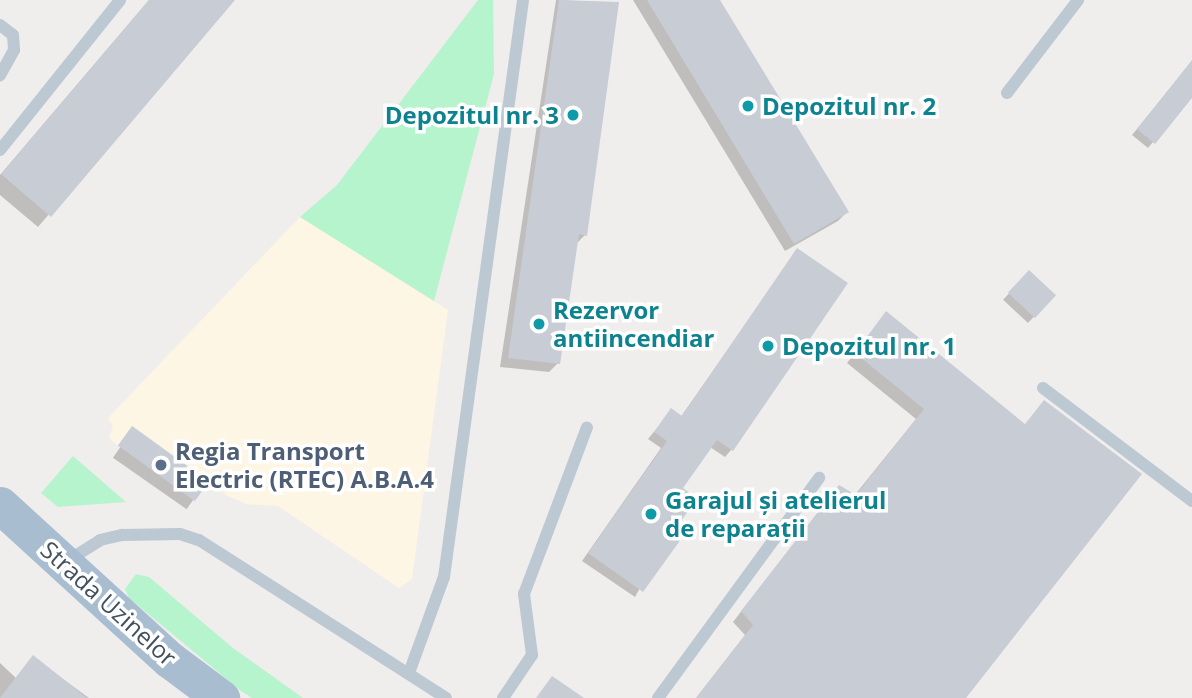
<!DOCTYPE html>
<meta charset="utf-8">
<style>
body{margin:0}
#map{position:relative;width:1192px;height:698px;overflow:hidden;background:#f0eded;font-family:"Open Sans",sans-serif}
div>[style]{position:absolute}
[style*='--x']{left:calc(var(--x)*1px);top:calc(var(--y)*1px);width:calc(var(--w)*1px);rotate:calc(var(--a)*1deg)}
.commercial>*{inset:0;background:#fef6e4}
.green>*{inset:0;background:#b6f4cd}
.shadow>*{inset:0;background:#0003;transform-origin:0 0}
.building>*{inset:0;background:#c8ccd4;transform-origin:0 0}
.service>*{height:12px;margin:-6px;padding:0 6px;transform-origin:6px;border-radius:6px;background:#bcc8d2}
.primary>*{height:37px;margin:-18.5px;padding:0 18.5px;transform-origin:18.5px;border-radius:18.5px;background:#a9bdd0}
.dots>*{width:19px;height:19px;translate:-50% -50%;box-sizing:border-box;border:4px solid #fff;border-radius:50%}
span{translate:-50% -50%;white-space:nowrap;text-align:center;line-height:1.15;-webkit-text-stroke:7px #fff;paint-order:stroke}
.culture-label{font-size:24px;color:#0d838f;font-weight:700}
.left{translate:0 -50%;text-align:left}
.right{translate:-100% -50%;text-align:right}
.service-label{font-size:24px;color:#4e5e75;font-weight:700}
.street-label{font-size:24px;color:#43515d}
</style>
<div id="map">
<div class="commercial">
<div style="clip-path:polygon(300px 217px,448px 310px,412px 579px,399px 588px,278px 506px,246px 504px,228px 496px,185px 463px,188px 458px,177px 451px,173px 455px,133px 426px,118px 446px,109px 438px,113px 426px,108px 418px)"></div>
</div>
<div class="green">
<div style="clip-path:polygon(478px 0,493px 0,494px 74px,434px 301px,300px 217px,337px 185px)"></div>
<div style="clip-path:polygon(73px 456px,126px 502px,58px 507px,41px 493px)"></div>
<div style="clip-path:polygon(136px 574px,149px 577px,233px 648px,303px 698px,252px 698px,241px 691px,129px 598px,125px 589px)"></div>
</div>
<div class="shadow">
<div style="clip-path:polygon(149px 0,233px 0,38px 227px,0 195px,0 175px)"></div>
<div style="clip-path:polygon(556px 0,617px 3px,585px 235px,576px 244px,558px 363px,549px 372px,500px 367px)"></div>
<div style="clip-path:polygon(633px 0,718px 0,847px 212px,838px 221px,785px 251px)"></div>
<div style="clip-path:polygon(1192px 74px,1192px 95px,1148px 148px,1132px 135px,1181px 75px)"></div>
<div style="clip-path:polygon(797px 250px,846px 284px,731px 450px,725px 457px,710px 447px,680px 489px,672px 529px,635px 597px,582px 561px,661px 448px,648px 439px,671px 411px,680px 418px)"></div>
<div style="left:1029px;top:272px;width:34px;height:38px;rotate:43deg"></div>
<div style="clip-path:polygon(886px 313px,1024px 425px,964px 698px,696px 698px,745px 635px,733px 622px,830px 497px,854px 496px,916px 419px,847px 363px)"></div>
<div style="left:133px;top:429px;width:90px;height:35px;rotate:35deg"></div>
<div style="clip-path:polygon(33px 657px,89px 698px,0 698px,0 663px,16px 678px)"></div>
</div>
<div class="building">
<div style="clip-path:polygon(149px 0,235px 0,51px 217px,1px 174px)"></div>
<div style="clip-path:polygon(559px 0,619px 2px,587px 236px,579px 234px,560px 364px,508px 358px)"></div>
<div style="clip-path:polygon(647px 0,720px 0,849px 212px,794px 244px)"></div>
<div style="clip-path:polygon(1192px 60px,1192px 98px,1155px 144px,1137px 129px)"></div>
<div style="clip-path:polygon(797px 248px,848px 283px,733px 451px,717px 440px,683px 488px,697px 499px,675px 529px,684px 535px,643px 592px,588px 553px,667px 441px,654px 432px,671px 408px,682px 416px)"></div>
<div style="left:1029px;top:270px;width:37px;height:31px;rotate:43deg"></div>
<div style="clip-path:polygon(886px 311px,1025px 424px,1044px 400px,1142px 474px,966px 698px,696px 698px,753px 625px,741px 611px,839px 485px,856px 495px,924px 409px,855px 353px)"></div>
<div style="left:132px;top:426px;width:95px;height:24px;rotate:36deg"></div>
<div style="clip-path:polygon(33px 655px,87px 698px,0 698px)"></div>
<div style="clip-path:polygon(552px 676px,584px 698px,536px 698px)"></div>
</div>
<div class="service">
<div style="--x:0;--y:25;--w:16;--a:38"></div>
<div style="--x:13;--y:35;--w:15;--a:86"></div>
<div style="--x:14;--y:50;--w:29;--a:119"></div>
<div style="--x:1007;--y:93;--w:117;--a:-52.6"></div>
<div style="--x:0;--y:150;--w:192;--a:-51.3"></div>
<div style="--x:1043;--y:388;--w:187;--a:37.2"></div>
<div style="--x:67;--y:561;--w:39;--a:-32"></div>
<div style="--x:100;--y:540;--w:23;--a:-13"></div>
<div style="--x:122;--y:535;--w:58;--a:-1"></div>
<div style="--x:180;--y:534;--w:20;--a:18"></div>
<div style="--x:199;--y:540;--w:293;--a:32.6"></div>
<div style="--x:409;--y:673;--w:102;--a:-70"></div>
<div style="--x:444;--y:577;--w:582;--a:-82.2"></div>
<div style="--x:503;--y:698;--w:52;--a:-56"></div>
<div style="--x:532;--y:655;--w:62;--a:-97.5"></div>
<div style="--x:524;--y:594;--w:178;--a:-69.3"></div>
<div style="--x:658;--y:698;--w:273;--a:-53.8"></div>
</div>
<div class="primary">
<div style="--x:0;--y:505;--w:230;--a:42.4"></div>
<div style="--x:170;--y:660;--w:64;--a:36.7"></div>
</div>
<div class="dots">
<div style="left:748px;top:106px;background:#0f9aa8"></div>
<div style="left:573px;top:115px;background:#0f9aa8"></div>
<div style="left:539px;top:324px;background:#0f9aa8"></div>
<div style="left:768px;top:346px;background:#0f9aa8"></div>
<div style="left:161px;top:465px;background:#5c6f8a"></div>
<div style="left:651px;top:514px;background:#0f9aa8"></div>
</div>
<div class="culture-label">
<span class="left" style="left:762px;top:106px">Depozitul nr. 2</span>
<span class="right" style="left:559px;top:115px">Depozitul nr. 3</span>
<span class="left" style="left:553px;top:324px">Rezervor<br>antiincendiar</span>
<span class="left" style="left:782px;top:346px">Depozitul nr. 1</span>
<span class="left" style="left:665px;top:514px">Garajul și atelierul<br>de reparații</span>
</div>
<div class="service-label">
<span class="left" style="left:175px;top:465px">Regia Transport<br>Electric (RTEC) A.B.A.4</span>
</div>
<div class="street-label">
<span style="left:109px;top:603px;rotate:42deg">Strada Uzinelor</span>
</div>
</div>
